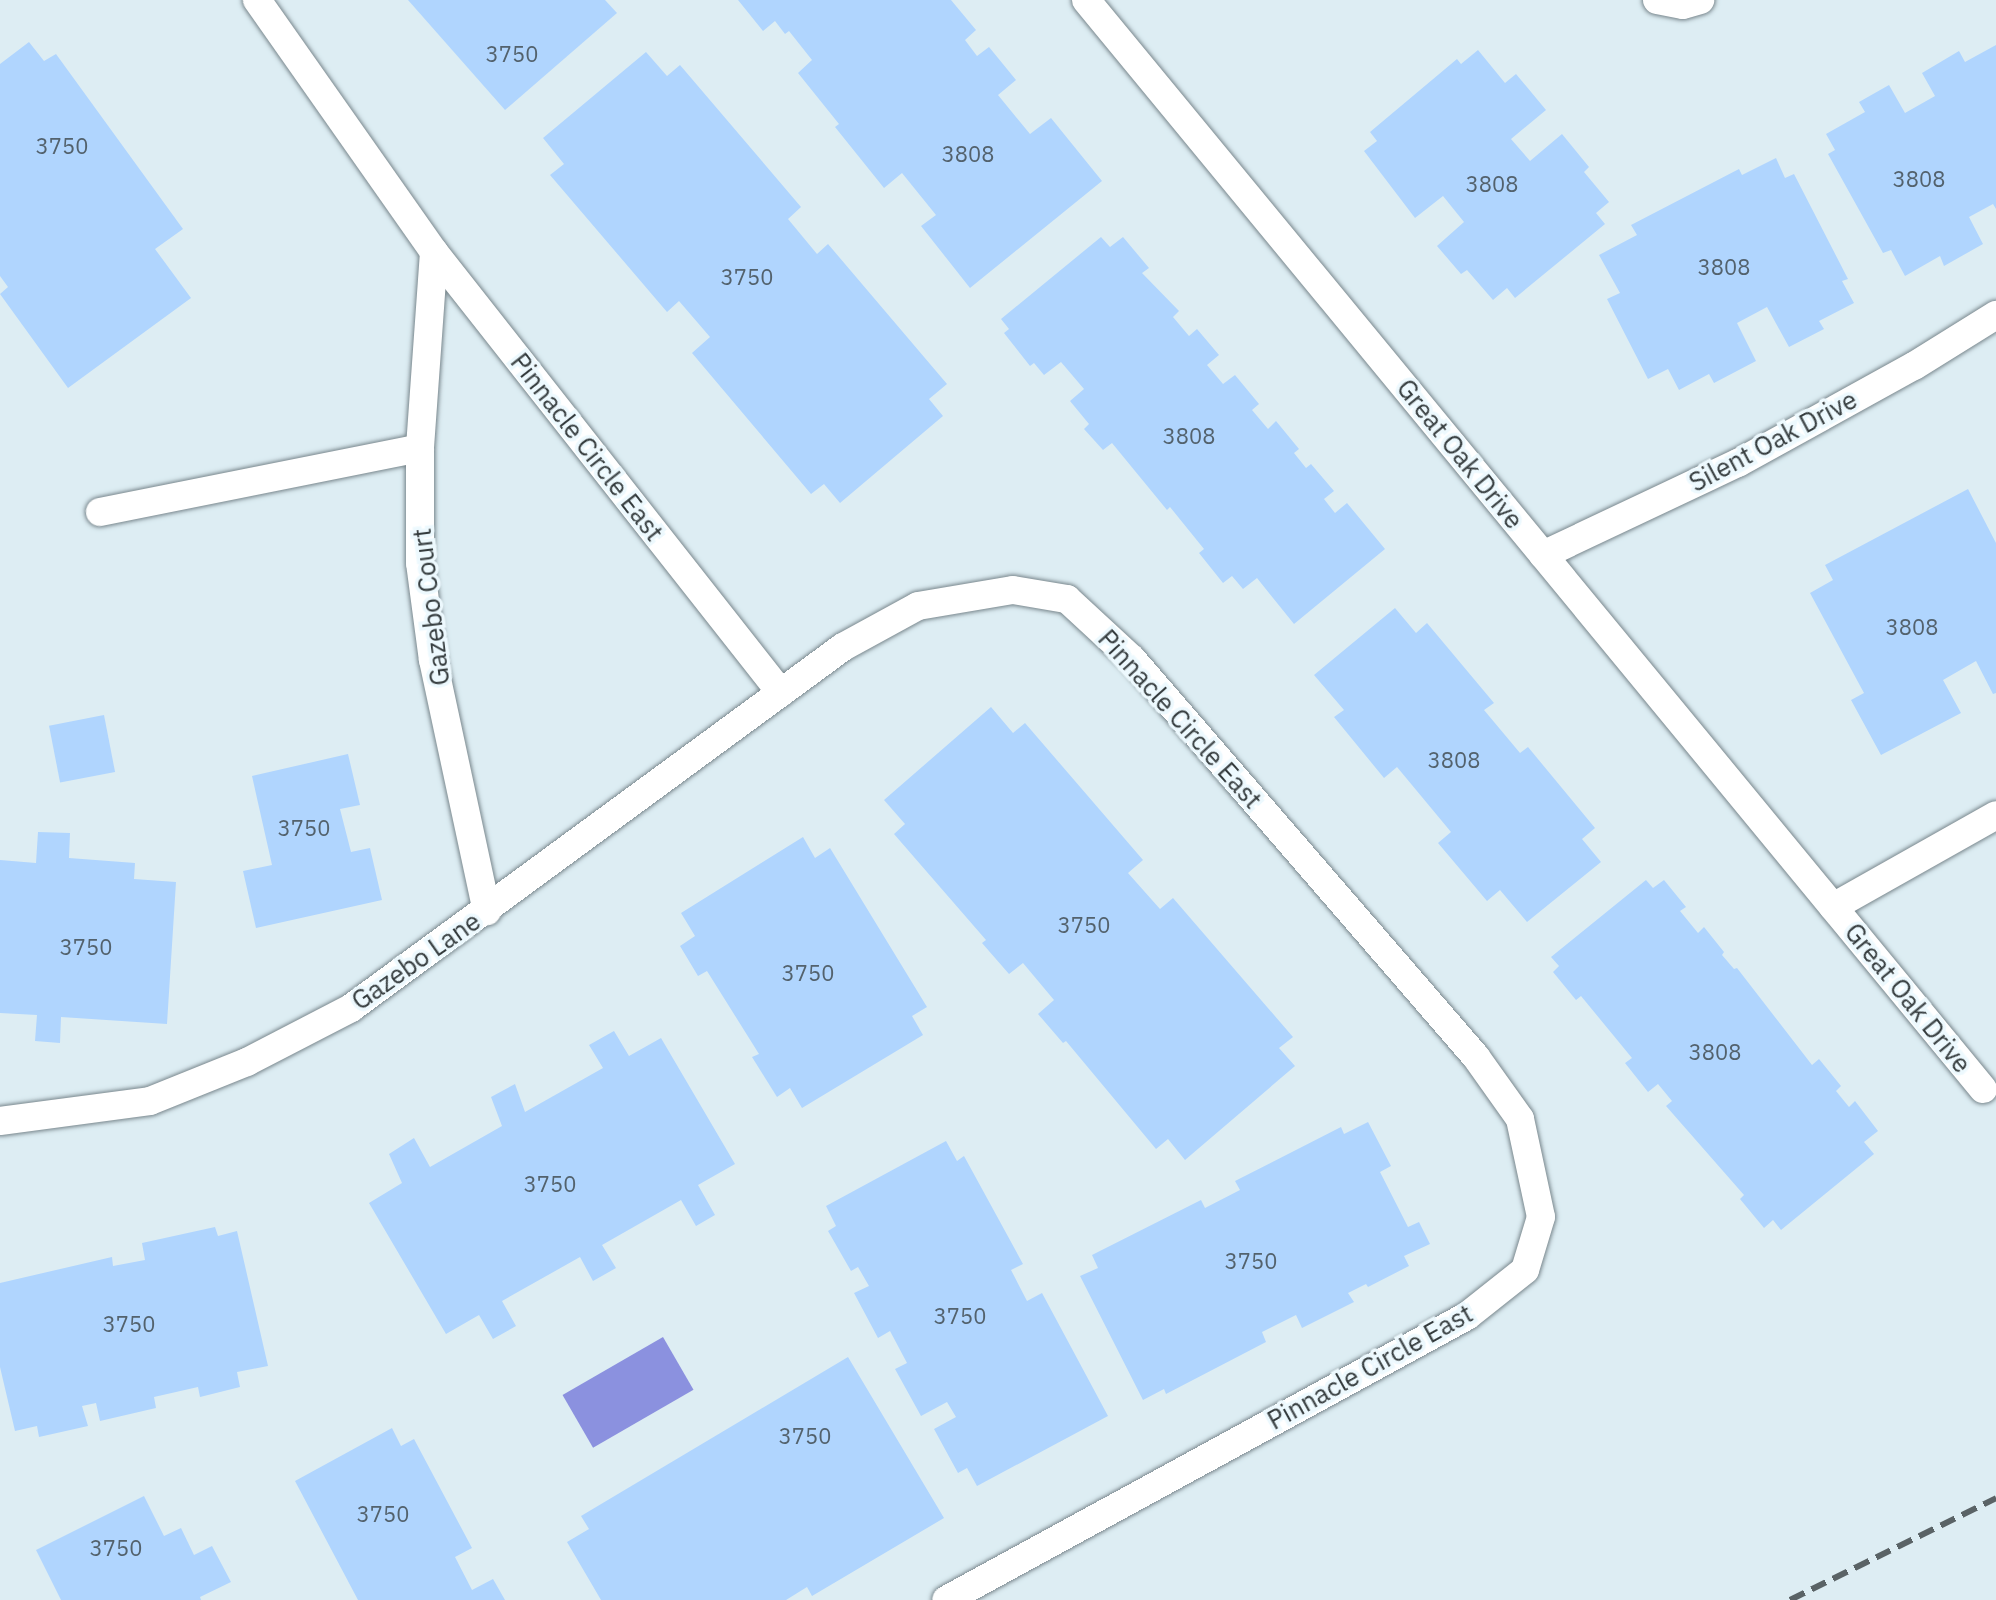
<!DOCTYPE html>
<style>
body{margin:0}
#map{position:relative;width:1996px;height:1600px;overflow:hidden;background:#ddedf3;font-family:"IBM Plex Sans",sans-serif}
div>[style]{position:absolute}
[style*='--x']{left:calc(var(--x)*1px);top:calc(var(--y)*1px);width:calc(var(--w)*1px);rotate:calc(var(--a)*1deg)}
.water>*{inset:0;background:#8b91df;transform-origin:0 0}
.building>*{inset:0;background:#b0d5fe;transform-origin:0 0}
.roads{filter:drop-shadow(0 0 2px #79878d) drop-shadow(0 0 2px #79878d)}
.service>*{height:28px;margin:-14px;padding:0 14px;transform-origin:14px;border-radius:14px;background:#fff}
.rail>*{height:6px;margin-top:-3px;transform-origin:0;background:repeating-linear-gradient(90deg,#5a6366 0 16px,transparent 0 24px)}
span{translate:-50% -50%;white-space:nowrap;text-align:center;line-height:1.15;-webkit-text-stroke:7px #edf9fe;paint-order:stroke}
.number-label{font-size:22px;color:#53626d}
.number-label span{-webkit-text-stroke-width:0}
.street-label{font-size:26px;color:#343b3d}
</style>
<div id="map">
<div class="water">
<div style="left:663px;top:1337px;width:61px;height:116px;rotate:60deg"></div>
</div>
<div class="building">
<div style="clip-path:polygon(408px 0,605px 0,617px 13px,505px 110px)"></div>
<div style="clip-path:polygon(738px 0,951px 0,976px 30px,965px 40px,977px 56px,989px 47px,1016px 80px,998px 95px,1030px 134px,1051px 118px,1102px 181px,970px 288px,921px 226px,936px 215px,902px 173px,884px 188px,835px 127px,839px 124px,798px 73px,812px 60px,789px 31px,785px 34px,775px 21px,763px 31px)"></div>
<div style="clip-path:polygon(29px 42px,44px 61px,56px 54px,183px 229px,155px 249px,191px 298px,68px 388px,0 294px,8px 287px,0 276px,0 64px)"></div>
<div style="clip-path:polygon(1996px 45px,1996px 209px,1993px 204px,1969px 217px,1983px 244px,1944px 266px,1940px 256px,1905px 276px,1891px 250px,1883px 253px,1828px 154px,1835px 150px,1826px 134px,1865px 112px,1859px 102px,1889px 85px,1905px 113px,1935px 96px,1922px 73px,1959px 51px,1965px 62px)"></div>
<div style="clip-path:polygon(1478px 50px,1505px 83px,1516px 74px,1546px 110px,1511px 139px,1530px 161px,1562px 134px,1589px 167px,1584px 172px,1609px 202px,1596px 213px,1605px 224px,1515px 298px,1507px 288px,1493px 300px,1467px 270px,1461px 274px,1437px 246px,1464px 222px,1443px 196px,1415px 218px,1364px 151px,1377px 141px,1370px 132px,1457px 59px,1461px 64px)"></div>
<div style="clip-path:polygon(646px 52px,667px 76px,680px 65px,801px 207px,788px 219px,817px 254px,828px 244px,947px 384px,929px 399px,943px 416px,840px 503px,824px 484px,811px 494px,692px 353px,710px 337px,679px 301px,667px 312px,550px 175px,564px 164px,543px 138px)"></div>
<div style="clip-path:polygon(1776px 158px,1785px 178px,1794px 174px,1848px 279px,1842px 281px,1854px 303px,1819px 321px,1824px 329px,1789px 347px,1767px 307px,1737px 323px,1756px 361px,1714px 383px,1709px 374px,1679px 390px,1668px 369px,1648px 379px,1607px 299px,1620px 293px,1599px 255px,1637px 235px,1631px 225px,1739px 169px,1742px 175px)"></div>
<div style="clip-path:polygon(1101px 237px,1110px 247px,1123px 237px,1149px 268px,1142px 273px,1179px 311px,1173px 317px,1189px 336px,1197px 329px,1219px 355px,1207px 365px,1223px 384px,1235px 375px,1259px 404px,1252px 410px,1268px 429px,1276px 421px,1299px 449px,1294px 453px,1306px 468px,1311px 464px,1334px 491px,1324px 499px,1335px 513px,1347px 503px,1385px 549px,1294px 624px,1257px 578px,1243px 589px,1232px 576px,1223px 583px,1199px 553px,1204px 549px,1170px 507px,1167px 510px,1112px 443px,1103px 450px,1084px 429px,1089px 424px,1070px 401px,1084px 389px,1061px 362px,1044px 375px,1034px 363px,1030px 366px,1004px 333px,1009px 329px,1001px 319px)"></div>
<div style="clip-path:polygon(1968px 489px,1996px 543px,1996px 693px,1993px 694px,1976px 661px,1943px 680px,1961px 713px,1881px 755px,1851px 700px,1864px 693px,1810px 593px,1833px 580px,1825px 565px)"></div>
<div style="clip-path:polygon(1395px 608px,1416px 633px,1427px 623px,1494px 703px,1484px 710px,1520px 753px,1528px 747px,1595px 828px,1582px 839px,1601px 862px,1527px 922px,1500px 890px,1487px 901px,1438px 843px,1451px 832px,1397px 767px,1384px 778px,1334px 717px,1344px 710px,1314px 675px)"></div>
<div style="clip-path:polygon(991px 707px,1013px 733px,1025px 723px,1143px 860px,1128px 873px,1160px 909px,1173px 898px,1293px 1037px,1279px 1048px,1295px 1066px,1185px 1160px,1168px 1139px,1156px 1149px,1066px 1041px,1063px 1043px,1038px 1014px,1054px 1000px,1023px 963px,1009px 974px,982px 943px,986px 940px,894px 834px,905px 824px,884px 800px)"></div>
<div style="left:104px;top:715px;width:58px;height:56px;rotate:79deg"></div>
<div style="clip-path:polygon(348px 754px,360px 805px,340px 809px,351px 852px,370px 848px,382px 900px,256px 928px,243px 871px,272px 865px,252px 776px)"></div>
<div style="clip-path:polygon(38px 832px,70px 833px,69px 858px,135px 863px,134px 879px,176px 882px,167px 1024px,61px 1017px,60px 1043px,35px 1041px,37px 1015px,0 1013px,0 860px,36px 863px)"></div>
<div style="clip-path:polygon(803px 837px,815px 858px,830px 848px,927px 1007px,912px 1016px,923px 1035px,802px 1108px,790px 1088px,777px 1097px,752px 1057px,759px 1054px,707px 971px,698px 976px,680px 946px,695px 936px,681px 913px)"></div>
<div style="clip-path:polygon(1646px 880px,1653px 888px,1664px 880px,1686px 907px,1680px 911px,1698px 933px,1704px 927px,1724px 952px,1722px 955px,1734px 969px,1737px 968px,1812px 1065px,1819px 1059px,1841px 1086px,1836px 1091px,1849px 1107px,1855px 1101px,1878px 1131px,1864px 1142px,1874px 1154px,1781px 1230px,1773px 1220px,1764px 1228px,1740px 1199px,1744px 1195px,1666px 1106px,1672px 1101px,1658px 1084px,1648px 1092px,1625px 1063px,1632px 1058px,1581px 996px,1576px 1000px,1553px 972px,1559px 966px,1551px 957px)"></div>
<div style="clip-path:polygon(614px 1031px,629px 1056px,661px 1038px,735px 1164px,698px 1185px,715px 1215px,696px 1226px,681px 1200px,602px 1245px,616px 1268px,593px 1281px,580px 1257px,502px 1301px,516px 1326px,493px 1339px,479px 1315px,446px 1334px,369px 1203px,402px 1183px,389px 1154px,414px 1138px,430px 1167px,502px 1126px,491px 1097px,515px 1084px,525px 1112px,603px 1068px,589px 1045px)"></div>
<div style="clip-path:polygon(1368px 1122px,1391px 1166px,1380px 1172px,1408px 1227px,1419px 1222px,1430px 1244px,1404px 1256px,1409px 1266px,1368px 1287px,1366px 1284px,1348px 1293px,1354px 1302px,1302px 1328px,1296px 1315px,1262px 1332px,1266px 1342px,1166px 1394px,1164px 1389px,1143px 1400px,1080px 1276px,1098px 1268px,1092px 1255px,1201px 1200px,1205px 1208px,1240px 1190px,1235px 1181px,1341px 1127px,1344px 1134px)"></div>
<div style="clip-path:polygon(946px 1141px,957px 1161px,964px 1156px,1023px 1264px,1011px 1270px,1027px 1301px,1042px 1293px,1108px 1416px,977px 1486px,967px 1468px,958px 1473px,934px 1429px,956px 1417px,947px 1402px,921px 1416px,895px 1369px,907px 1363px,890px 1331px,878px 1338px,854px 1293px,869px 1286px,858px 1267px,851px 1271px,828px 1231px,836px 1226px,826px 1206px)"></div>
<div style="clip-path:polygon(215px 1227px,218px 1236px,237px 1231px,268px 1366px,237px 1372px,240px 1387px,200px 1397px,198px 1387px,154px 1397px,156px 1408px,100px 1421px,96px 1403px,82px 1406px,88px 1426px,39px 1437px,37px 1426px,15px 1431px,0 1367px,0 1283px,112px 1257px,113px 1266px,145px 1260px,142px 1243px)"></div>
<div style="clip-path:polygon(848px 1357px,944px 1518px,812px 1596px,807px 1587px,786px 1600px,601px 1600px,567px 1542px,589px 1529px,581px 1516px)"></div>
<div style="clip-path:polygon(392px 1428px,401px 1446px,414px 1439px,472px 1548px,455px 1557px,472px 1590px,493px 1579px,505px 1600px,358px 1600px,295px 1481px)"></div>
<div style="clip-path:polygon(144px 1496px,164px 1536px,181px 1528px,194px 1555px,212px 1546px,231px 1582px,200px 1597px,201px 1600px,61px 1600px,36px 1550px)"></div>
</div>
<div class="roads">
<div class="service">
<div style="--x:257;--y:0;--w:308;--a:54.9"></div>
<div style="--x:434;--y:252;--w:561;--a:51.8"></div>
<div style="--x:1086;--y:0;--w:1411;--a:50.52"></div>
<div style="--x:1657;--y:0;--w:26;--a:11"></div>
<div style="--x:1683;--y:5;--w:18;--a:-16"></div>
<div style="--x:434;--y:252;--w:196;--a:94.1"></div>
<div style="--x:420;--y:448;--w:115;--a:90"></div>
<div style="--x:420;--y:563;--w:98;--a:82.4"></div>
<div style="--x:433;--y:660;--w:257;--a:77.9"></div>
<div style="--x:100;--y:512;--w:326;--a:-11.3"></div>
<div style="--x:1543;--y:555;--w:216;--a:-25.3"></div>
<div style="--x:1738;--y:463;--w:201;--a:-28.9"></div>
<div style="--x:1914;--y:366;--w:97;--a:-31.9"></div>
<div style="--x:1833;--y:907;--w:187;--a:-29.4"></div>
<div style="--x:0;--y:1121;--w:151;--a:-7.6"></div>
<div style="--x:150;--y:1101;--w:105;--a:-21.9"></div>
<div style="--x:247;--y:1062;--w:117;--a:-27.4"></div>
<div style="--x:351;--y:1008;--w:610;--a:-36.27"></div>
<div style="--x:843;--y:647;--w:85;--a:-28.7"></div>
<div style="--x:918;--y:606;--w:96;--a:-9.6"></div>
<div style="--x:1013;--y:590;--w:55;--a:9.5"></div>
<div style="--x:1067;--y:599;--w:88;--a:42.7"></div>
<div style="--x:1132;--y:659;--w:526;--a:49.16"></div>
<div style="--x:1476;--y:1057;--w:76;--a:54.6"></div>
<div style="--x:1520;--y:1119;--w:100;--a:77.9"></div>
<div style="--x:1541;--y:1217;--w:55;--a:106.8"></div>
<div style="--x:1525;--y:1270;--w:74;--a:141.6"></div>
<div style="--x:1467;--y:1316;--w:593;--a:151.4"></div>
</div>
</div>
<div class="rail">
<div style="--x:1790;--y:1600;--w:230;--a:-26.3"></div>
</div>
<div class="number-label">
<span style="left:512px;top:54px">3750</span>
<span style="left:62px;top:146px">3750</span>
<span style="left:968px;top:154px">3808</span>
<span style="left:1919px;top:179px">3808</span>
<span style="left:1492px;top:184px">3808</span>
<span style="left:1724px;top:267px">3808</span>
<span style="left:747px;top:277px">3750</span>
<span style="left:1189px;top:436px">3808</span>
<span style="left:1912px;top:627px">3808</span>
<span style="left:1454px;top:760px">3808</span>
<span style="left:304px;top:828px">3750</span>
<span style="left:1084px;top:925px">3750</span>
<span style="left:86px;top:947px">3750</span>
<span style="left:808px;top:973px">3750</span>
<span style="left:1715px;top:1052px">3808</span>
<span style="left:550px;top:1184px">3750</span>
<span style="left:1251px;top:1261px">3750</span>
<span style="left:960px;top:1316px">3750</span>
<span style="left:129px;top:1324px">3750</span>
<span style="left:805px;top:1436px">3750</span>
<span style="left:383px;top:1514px">3750</span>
<span style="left:116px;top:1548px">3750</span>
</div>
<div class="street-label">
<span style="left:1773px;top:441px;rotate:-28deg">Silent Oak Drive</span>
<span style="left:587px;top:447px;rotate:52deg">Pinnacle Circle East</span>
<span style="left:1460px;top:454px;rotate:51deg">Great Oak Drive</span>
<span style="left:431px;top:607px;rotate:-97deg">Gazebo Court</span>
<span style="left:1180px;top:719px;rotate:48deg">Pinnacle Circle East</span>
<span style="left:416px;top:961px;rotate:-35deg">Gazebo Lane</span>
<span style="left:1908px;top:998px;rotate:51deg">Great Oak Drive</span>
<span style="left:1370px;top:1367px;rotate:-29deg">Pinnacle Circle East</span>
</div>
</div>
